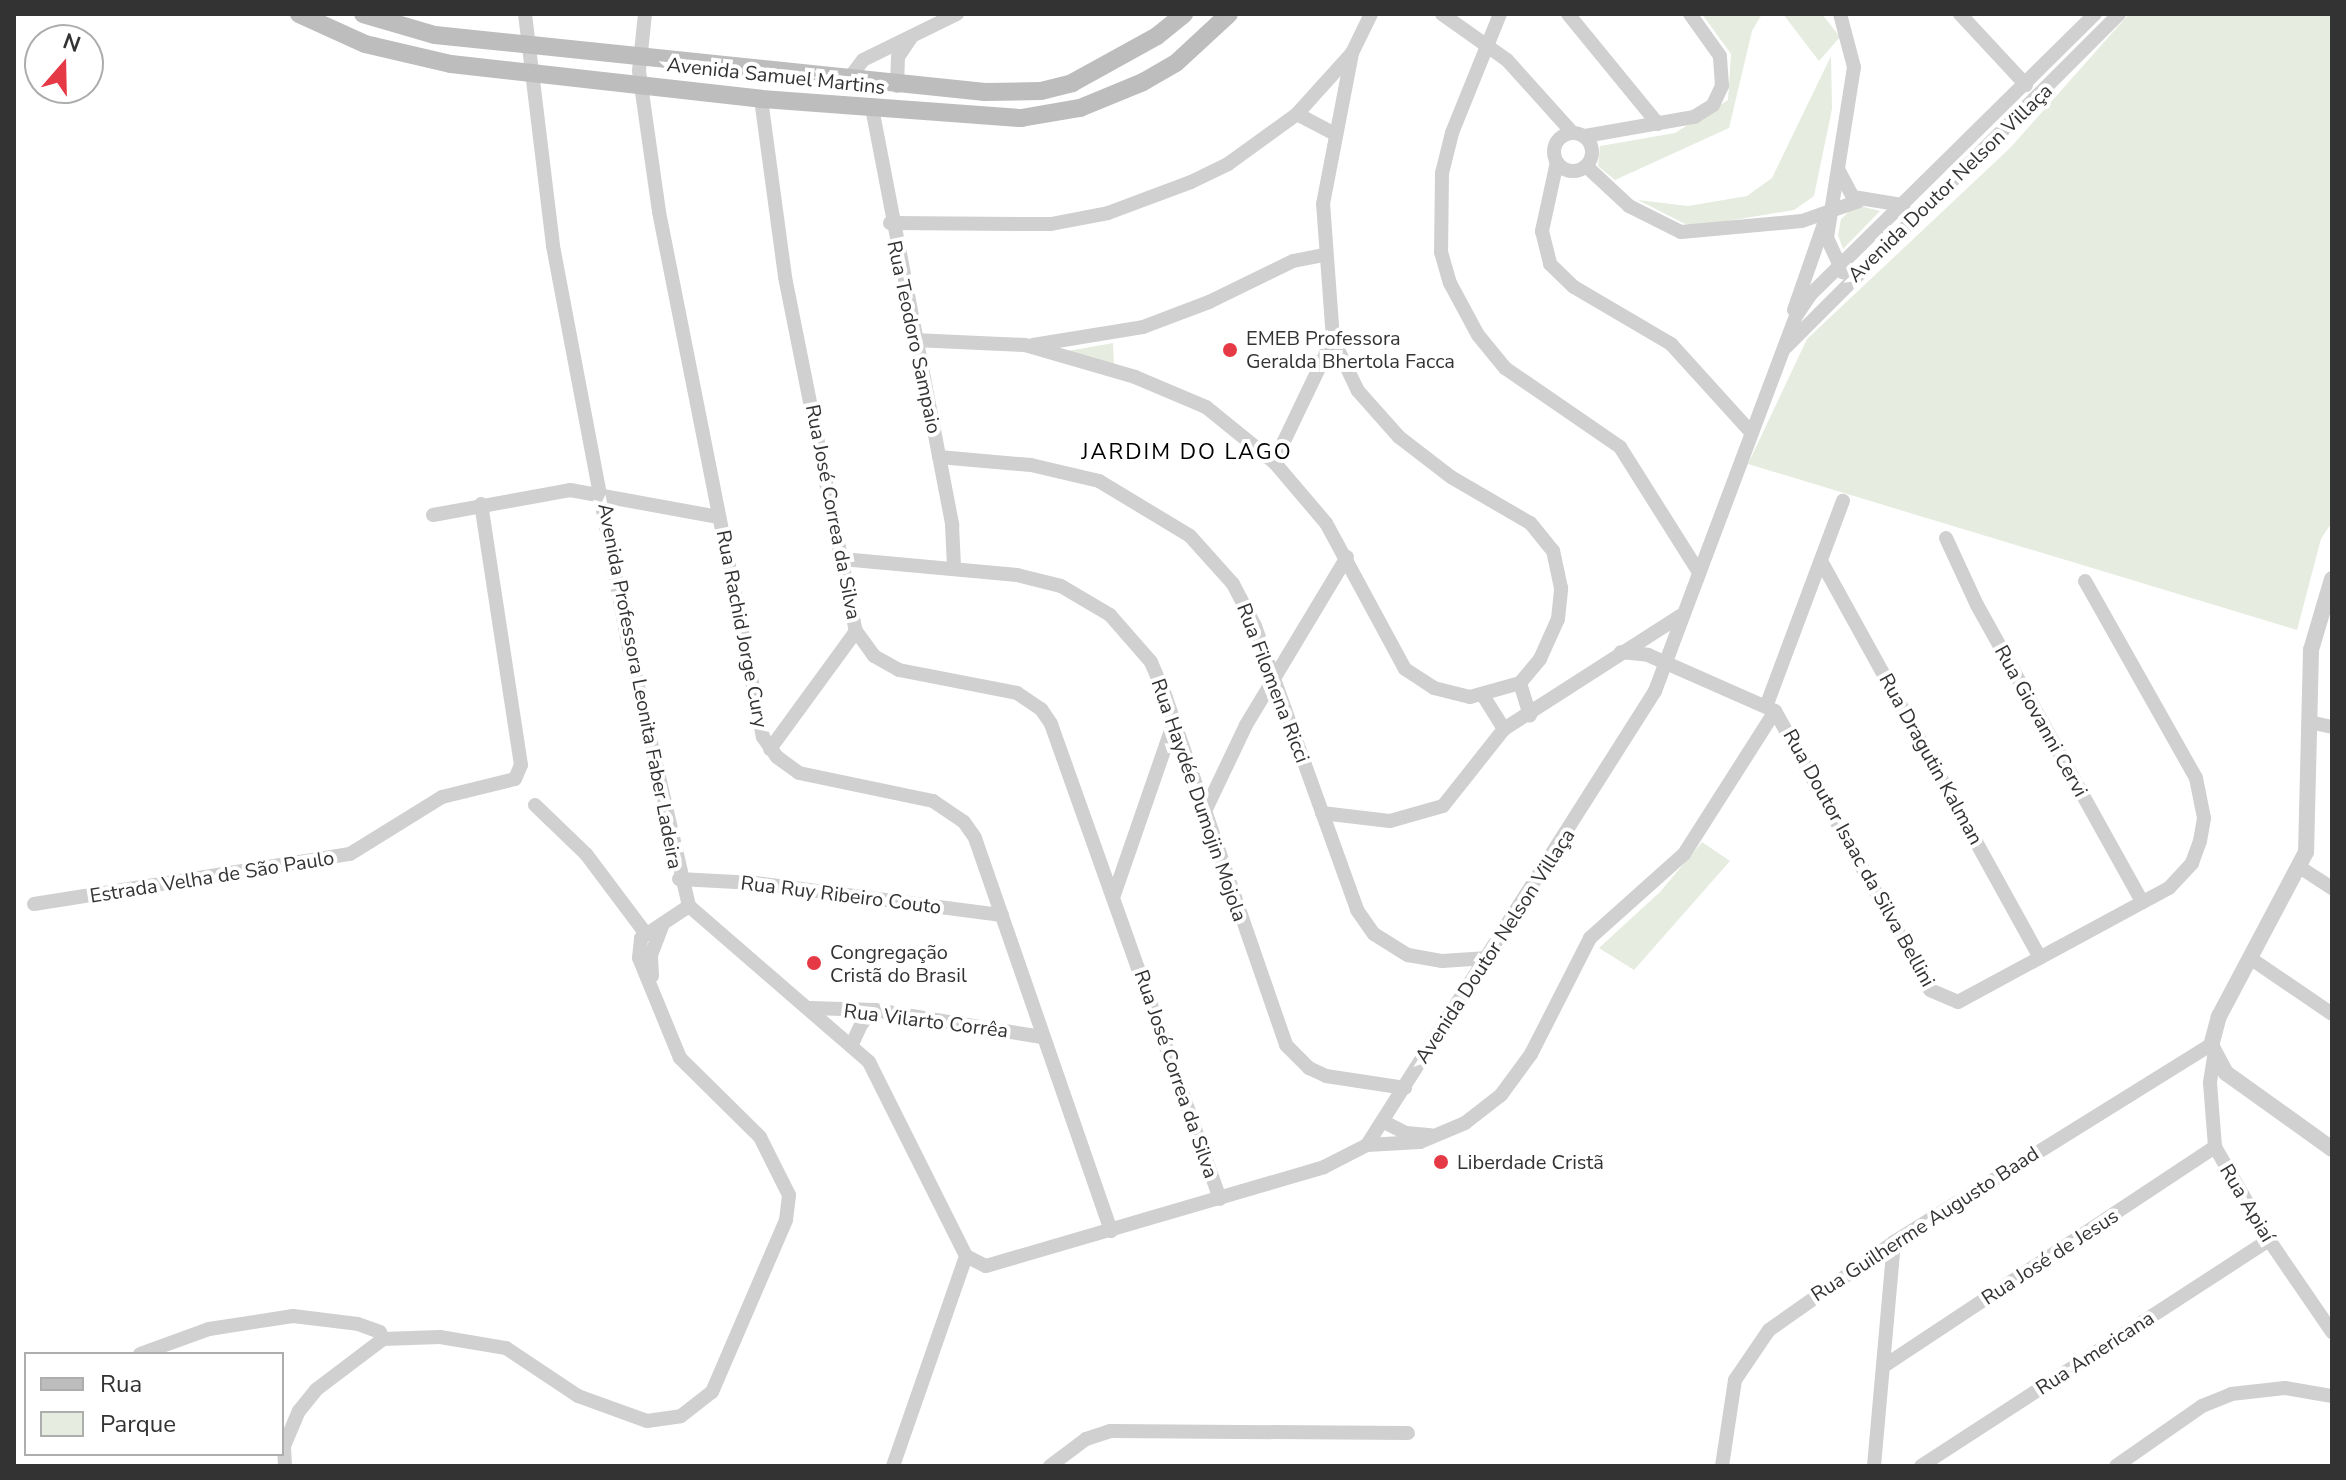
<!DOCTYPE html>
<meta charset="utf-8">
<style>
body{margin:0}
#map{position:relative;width:2346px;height:1480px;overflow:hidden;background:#fff;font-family:"Nunito Sans",sans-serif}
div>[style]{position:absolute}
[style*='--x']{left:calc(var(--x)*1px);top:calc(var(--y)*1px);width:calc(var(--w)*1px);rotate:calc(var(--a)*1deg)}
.green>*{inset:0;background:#e6ecdf}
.minor>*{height:14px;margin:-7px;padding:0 7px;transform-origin:7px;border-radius:7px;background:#d0d0d0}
.minor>.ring{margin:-7px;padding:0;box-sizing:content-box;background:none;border:14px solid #d0d0d0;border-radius:50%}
.tertiary>*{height:16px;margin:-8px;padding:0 8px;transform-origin:8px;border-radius:8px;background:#d0d0d0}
.secondary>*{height:18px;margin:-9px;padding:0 9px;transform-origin:9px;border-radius:9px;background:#bdbdbd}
.dots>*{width:22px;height:22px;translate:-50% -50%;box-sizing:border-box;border:4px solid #fff;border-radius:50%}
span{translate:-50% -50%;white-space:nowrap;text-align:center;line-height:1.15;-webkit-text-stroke:8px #fff;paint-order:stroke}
.street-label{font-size:20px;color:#333}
.poi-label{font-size:20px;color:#333}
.left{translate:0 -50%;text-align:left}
.neighbourhood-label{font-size:22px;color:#000;letter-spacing:2px}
.frame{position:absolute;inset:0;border:16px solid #333;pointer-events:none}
.legend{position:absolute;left:24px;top:1352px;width:260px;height:104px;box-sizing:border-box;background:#fff;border:2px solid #adadad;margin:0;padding:10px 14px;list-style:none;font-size:24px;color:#333}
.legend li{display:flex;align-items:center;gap:16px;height:40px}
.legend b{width:40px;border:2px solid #adadad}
.north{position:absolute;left:24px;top:24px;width:80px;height:80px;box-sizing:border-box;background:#fff;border:2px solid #adadad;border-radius:50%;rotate:20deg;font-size:22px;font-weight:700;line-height:32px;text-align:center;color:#333}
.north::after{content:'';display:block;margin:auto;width:28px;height:36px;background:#e63946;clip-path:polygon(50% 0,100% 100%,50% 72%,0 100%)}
</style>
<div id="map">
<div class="green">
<div style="clip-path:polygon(1702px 14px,1762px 14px,1752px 31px,1729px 128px,1615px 180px,1598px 166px,1600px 146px,1675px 133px,1728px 100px,1731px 54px)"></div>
<div style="clip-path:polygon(1783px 14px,1822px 14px,1840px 37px,1819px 61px)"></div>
<div style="clip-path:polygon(2129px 14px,2332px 14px,2332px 522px,2321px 539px,2297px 630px,1748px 464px,1807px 339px,2010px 148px)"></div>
<div style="clip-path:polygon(1831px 56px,1832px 109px,1814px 196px,1794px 210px,1691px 227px,1638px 200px,1688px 206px,1747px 196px,1772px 178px)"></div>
<div style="clip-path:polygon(1856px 205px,1880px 211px,1843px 249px,1838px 235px,1841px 219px)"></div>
<div style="clip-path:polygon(1113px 343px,1114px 365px,1068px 351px)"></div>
<div style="clip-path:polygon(1702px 842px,1730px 861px,1634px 970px,1599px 948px,1660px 892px)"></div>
</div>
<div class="minor">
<div style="--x:525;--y:14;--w:234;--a:83.1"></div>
<div style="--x:553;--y:246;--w:409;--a:79.3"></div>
<div style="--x:629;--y:648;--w:265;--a:76.9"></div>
<div style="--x:689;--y:906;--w:238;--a:40.9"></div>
<div style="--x:869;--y:1062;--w:217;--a:63.4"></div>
<div style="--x:966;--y:1256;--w:22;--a:27"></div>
<div style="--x:986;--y:1266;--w:352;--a:-16.3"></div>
<div style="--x:1324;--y:1167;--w:48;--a:-27.1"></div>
<div style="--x:1367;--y:1145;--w:538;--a:-57.61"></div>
<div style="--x:1655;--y:691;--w:401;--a:-69.4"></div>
<div style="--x:1796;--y:316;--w:25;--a:-56"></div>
<div style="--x:1810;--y:295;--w:400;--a:-44.6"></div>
<div style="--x:645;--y:14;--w:57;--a:96"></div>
<div style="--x:639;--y:71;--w:142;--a:81.9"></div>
<div style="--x:659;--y:212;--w:535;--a:78.8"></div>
<div style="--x:763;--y:737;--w:24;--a:55"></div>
<div style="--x:777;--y:757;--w:27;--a:36"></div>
<div style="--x:799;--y:773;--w:137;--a:11.8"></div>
<div style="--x:933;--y:801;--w:37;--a:34"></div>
<div style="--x:964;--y:822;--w:19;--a:55"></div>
<div style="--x:975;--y:838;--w:416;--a:70.9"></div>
<div style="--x:1442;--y:14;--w:80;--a:35.3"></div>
<div style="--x:1507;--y:60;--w:96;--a:48"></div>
<div style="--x:1500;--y:14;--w:128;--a:112"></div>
<div style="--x:1452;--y:133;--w:41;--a:104"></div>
<div style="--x:1442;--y:173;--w:79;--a:90.7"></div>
<div style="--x:1441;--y:252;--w:32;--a:74"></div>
<div style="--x:1450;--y:283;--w:59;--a:61.7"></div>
<div style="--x:1478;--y:335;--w:43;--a:50.7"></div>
<div style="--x:1505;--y:368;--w:140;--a:34.5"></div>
<div style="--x:1620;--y:447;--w:146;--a:57.8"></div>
<div style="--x:1568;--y:14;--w:142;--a:50.7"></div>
<div style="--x:1840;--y:14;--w:55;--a:75.2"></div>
<div style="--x:1854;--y:67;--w:173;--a:99"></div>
<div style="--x:1827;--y:238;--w:38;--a:65"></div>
<div style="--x:1960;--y:14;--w:97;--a:47.1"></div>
<div style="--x:848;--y:80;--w:25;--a:-53"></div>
<div style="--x:863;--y:60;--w:105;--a:-26.1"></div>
<div style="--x:897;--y:86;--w:29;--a:-88"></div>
<div style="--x:898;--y:57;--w:23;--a:-56"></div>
<div style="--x:761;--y:99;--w:180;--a:82.3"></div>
<div style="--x:785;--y:277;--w:361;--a:78.7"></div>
<div style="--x:856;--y:631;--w:31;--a:54"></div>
<div style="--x:874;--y:656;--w:29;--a:29"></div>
<div style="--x:899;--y:670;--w:120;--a:11"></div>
<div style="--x:1017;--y:693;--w:29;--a:34"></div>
<div style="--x:1041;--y:709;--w:18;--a:56"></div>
<div style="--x:1051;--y:724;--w:504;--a:70.41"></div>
<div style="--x:872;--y:108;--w:425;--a:79.1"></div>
<div style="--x:952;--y:525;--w:41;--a:87.2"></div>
<div style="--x:1297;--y:114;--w:41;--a:27.8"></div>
<div class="ring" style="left:1554px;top:133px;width:24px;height:24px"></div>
<div style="--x:1585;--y:136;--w:111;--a:-9.9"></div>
<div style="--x:1694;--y:117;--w:22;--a:-32"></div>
<div style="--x:1713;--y:105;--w:21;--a:-65"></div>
<div style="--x:1722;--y:86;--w:30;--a:-94"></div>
<div style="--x:1720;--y:56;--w:52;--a:-125.5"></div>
<div style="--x:1557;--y:162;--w:71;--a:102.3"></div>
<div style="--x:1542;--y:231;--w:34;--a:76"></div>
<div style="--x:1550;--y:264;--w:33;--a:44"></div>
<div style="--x:1574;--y:287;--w:113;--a:30.4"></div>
<div style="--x:1671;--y:344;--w:118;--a:47.8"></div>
<div style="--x:1586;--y:166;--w:59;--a:42.9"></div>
<div style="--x:1629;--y:206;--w:58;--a:26.6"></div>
<div style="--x:1681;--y:232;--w:121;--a:-5.2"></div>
<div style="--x:1802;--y:221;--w:60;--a:-19.3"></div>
<div style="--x:1839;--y:171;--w:30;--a:62"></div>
<div style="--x:1853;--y:197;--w:51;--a:9.1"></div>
<div style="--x:890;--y:223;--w:161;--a:0.4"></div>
<div style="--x:1051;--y:224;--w:58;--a:-10.9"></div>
<div style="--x:1108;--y:213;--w:89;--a:-20.5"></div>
<div style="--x:1191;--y:182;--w:41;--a:-25.9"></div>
<div style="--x:1228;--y:164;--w:85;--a:-35.9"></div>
<div style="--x:1297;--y:114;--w:82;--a:-48"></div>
<div style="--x:1352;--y:53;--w:43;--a:-64"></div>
<div style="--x:1794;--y:310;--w:91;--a:-70.8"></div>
<div style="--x:914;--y:340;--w:111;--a:2.6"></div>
<div style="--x:1025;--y:345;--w:115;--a:16.2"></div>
<div style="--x:1135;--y:377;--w:77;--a:22.9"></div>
<div style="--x:1206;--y:407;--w:87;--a:39"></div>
<div style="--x:1274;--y:462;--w:80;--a:49.6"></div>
<div style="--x:1326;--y:523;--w:166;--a:61.6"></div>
<div style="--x:1405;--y:669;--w:35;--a:33"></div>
<div style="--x:1434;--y:688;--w:37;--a:14"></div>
<div style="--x:1470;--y:697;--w:52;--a:-15.6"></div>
<div style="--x:1520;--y:683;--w:31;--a:-50"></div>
<div style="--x:1540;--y:659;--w:44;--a:-65.8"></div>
<div style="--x:1558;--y:619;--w:31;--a:-84"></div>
<div style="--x:1561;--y:588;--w:38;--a:-102"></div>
<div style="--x:1553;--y:551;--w:36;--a:-129"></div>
<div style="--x:1530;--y:523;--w:91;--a:-149.8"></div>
<div style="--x:1451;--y:477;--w:66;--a:-142.4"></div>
<div style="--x:1399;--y:437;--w:62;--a:-131.7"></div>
<div style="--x:1358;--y:391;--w:58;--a:-115.7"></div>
<div style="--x:1333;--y:339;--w:135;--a:-94.2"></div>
<div style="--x:1323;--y:204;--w:154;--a:-79.1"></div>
<div style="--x:1033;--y:345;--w:111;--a:-9.3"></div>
<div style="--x:1143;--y:327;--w:71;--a:-20.7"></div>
<div style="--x:1209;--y:302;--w:93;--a:-26"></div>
<div style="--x:1293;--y:261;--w:32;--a:-11"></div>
<div style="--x:1786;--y:347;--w:471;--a:-45"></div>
<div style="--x:939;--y:457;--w:92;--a:5"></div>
<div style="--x:1031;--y:465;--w:70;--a:13.2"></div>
<div style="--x:1099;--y:481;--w:106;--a:31.1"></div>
<div style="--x:1190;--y:536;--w:64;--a:48.1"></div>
<div style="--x:1233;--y:584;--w:47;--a:62.4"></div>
<div style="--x:1255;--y:626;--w:302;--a:70.2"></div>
<div style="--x:1357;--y:910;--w:29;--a:55"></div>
<div style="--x:1374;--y:934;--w:40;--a:32"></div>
<div style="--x:1408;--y:955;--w:35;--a:10"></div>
<div style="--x:1442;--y:961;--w:46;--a:-3.7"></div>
<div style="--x:1274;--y:462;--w:136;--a:-64.4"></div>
<div style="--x:433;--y:515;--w:139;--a:-10.3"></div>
<div style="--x:570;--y:490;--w:151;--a:10.3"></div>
<div style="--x:1946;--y:538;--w:74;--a:65.2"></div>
<div style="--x:1977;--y:605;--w:340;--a:60.9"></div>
<div style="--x:842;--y:559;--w:176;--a:5.2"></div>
<div style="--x:1017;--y:575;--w:45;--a:14"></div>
<div style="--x:1061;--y:586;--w:57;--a:30.6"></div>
<div style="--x:1110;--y:615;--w:62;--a:48.9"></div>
<div style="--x:1151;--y:662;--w:39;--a:67"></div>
<div style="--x:1166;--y:698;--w:367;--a:70.9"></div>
<div style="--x:1286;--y:1045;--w:33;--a:45"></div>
<div style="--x:1309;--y:1068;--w:19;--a:25"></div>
<div style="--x:1326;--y:1076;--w:80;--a:8.6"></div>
<div style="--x:1821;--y:561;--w:453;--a:61.1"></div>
<div style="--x:1621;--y:652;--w:27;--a:6"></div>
<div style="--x:1648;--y:655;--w:139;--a:23.8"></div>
<div style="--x:1775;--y:711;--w:319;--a:60.9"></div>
<div style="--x:1930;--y:990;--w:30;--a:23"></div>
<div style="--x:1958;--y:1002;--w:240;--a:-28.4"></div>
<div style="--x:2169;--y:888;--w:34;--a:-47"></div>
<div style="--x:2192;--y:863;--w:23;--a:-70"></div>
<div style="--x:2200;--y:841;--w:23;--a:-80"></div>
<div style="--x:2204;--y:818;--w:41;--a:-101.3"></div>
<div style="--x:2196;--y:778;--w:226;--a:-119.4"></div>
<div style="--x:1520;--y:683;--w:34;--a:73"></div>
<div style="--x:1484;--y:697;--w:38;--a:58"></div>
<div style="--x:1767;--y:704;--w:217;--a:-69.5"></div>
<div style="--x:2309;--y:722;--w:24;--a:12"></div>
<div style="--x:770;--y:749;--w:146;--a:-53.9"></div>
<div style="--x:535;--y:805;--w:71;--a:43.9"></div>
<div style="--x:586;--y:854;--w:100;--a:53.1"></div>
<div style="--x:1206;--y:809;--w:93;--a:-64.5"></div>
<div style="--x:1246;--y:725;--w:196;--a:-59"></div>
<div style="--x:1322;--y:813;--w:68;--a:6.7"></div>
<div style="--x:1390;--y:821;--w:55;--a:-15.8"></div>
<div style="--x:1443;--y:806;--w:98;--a:-51.6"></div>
<div style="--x:1504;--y:729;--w:209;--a:-32.7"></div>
<div style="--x:2301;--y:868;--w:37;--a:33"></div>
<div style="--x:679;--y:879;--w:76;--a:3"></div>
<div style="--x:755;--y:883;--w:249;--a:7.4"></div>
<div style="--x:1114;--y:895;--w:183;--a:-70.9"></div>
<div style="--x:34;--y:904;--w:320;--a:-9"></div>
<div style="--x:350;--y:854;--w:108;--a:-31.8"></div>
<div style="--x:442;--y:797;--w:75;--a:-13.9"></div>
<div style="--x:515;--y:779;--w:15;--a:-67"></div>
<div style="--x:521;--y:765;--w:264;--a:-98.7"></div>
<div style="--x:2250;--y:958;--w:99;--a:34.3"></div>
<div style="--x:652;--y:976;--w:21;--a:-93"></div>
<div style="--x:651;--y:955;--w:30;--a:-69"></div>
<div style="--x:810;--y:1008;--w:65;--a:1.8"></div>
<div style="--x:875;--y:1010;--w:169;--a:9.2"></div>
<div style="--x:852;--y:1044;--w:23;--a:-65"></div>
<div style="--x:862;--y:1023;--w:18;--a:-45"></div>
<div style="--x:2214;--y:1057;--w:26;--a:99"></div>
<div style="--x:2210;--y:1083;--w:64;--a:85.5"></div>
<div style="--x:2215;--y:1147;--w:108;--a:59.9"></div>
<div style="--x:2269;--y:1240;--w:112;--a:55.6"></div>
<div style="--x:1384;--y:1122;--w:25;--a:27"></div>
<div style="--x:1406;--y:1133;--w:25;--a:5"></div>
<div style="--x:1367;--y:1145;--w:53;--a:-3.2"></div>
<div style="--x:1420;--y:1142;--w:49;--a:-22.9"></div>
<div style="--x:1465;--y:1123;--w:46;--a:-37.9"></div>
<div style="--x:1501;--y:1095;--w:51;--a:-53.8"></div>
<div style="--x:1531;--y:1054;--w:130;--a:-63"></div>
<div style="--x:1590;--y:938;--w:126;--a:-41.8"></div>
<div style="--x:1684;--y:854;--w:169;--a:-57.5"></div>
<div style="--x:383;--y:1339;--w:57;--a:-2"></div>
<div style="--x:440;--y:1337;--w:67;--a:9.5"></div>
<div style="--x:506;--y:1348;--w:87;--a:33.7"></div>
<div style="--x:578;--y:1396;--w:73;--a:19.9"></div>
<div style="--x:647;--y:1421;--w:34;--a:-8"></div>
<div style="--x:681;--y:1416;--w:39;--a:-38"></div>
<div style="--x:712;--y:1392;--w:187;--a:-66.7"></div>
<div style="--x:786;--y:1220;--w:25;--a:-83"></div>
<div style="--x:789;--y:1195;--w:65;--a:-116.6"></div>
<div style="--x:760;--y:1137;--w:112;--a:-135.4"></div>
<div style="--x:680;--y:1058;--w:108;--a:-112.3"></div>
<div style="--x:639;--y:958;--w:20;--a:-84"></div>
<div style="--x:641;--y:938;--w:58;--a:-33.7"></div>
<div style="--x:140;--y:1354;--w:73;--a:-19.9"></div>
<div style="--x:209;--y:1329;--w:85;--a:-8.8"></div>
<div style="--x:293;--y:1316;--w:65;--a:7"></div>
<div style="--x:358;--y:1324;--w:23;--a:20"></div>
<div style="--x:380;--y:1332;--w:8;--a:67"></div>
<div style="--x:1884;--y:1366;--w:397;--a:-33.5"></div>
<div style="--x:285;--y:1466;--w:20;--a:-93"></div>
<div style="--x:284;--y:1446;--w:38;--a:-67"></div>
<div style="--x:299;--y:1411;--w:28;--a:-51"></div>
<div style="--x:317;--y:1389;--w:83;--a:-37.1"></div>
<div style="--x:893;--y:1466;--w:222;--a:-70.8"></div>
<div style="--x:1050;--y:1466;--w:45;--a:-36.9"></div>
<div style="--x:1086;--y:1439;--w:25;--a:-18"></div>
<div style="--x:1110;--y:1431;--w:298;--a:0.4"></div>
<div style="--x:1722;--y:1466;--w:87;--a:-81.4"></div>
<div style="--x:1735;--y:1380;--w:60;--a:-55.8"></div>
<div style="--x:1769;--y:1330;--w:153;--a:-35.1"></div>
<div style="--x:1894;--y:1242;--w:373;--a:-31.9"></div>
<div style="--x:1874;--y:1466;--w:225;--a:-84.9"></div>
<div style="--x:1921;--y:1466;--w:415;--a:-33"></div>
<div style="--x:2116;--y:1466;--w:105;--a:-34.9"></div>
<div style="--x:2202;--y:1406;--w:31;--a:-22"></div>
<div style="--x:2231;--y:1394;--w:54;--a:-6.3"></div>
<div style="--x:2285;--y:1388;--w:48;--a:9.7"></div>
</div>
<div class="tertiary">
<div style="--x:2332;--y:579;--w:74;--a:106.5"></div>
<div style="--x:2311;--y:650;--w:202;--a:91.4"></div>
<div style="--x:2306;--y:852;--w:186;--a:117.9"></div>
<div style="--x:2219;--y:1016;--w:30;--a:105"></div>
<div style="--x:2211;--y:1045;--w:32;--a:62"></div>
<div style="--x:2226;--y:1073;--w:130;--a:35.6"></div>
</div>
<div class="secondary">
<div style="--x:299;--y:14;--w:72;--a:24.4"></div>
<div style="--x:365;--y:44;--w:88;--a:13.1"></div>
<div style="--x:451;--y:64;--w:312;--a:6.4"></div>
<div style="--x:761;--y:99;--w:261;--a:4.2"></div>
<div style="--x:1021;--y:118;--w:60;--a:-9.6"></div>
<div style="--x:1080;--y:108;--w:68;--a:-22.4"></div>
<div style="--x:1143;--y:82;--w:38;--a:-30"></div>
<div style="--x:1176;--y:63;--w:72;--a:-42.8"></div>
<div style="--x:363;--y:14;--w:75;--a:16.3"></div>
<div style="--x:435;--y:35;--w:553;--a:5.92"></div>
<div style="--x:985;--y:92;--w:56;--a:-1"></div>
<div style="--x:1041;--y:91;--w:32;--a:-14"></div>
<div style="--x:1072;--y:83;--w:97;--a:-28.9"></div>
<div style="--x:1157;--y:36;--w:35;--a:-39"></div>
</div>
<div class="dots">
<div style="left:1230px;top:350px;background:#e63946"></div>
<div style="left:814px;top:963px;background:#e63946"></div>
<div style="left:1441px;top:1162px;background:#e63946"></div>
</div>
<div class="street-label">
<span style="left:776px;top:76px;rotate:6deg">Avenida Samuel Martins</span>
<span style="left:1950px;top:183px;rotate:-44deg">Avenida Doutor Nelson Villaça</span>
<span style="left:914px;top:337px;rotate:78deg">Rua Teodoro Sampaio</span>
<span style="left:833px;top:512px;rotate:79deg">Rua José Correa da Silva</span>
<span style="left:742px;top:629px;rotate:79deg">Rua Rachid Jorge Cury</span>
<span style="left:1273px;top:683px;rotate:69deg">Rua Filomena Ricci</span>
<span style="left:640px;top:686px;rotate:79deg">Avenida Professora Leonita Faber Ladeira</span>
<span style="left:2041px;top:721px;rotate:61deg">Rua Giovanni Cervi</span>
<span style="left:1931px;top:759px;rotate:61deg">Rua Dragutin Kalman</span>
<span style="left:1199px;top:800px;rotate:71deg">Rua Haydée Dumojin Mojola</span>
<span style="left:1859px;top:858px;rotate:61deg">Rua Doutor Isaac da Silva Bellini</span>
<span style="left:212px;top:877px;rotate:-9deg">Estrada Velha de São Paulo</span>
<span style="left:841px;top:895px;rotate:7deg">Rua Ruy Ribeiro Couto</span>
<span style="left:1495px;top:946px;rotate:-57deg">Avenida Doutor Nelson Villaça</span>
<span style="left:926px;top:1021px;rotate:7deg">Rua Vilarto Corrêa</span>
<span style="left:1176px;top:1074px;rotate:71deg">Rua José Correa da Silva</span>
<span style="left:2247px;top:1203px;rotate:59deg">Rua Apiaí</span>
<span style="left:1925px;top:1224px;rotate:-33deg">Rua Guilherme Augusto Baad</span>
<span style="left:2050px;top:1257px;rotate:-33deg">Rua José de Jesus</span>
<span style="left:2095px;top:1353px;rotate:-33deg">Rua Americana</span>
</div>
<div class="poi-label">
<span class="left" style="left:1246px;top:350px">EMEB Professora<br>Geralda Bhertola Facca</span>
<span class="left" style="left:830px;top:964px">Congregação<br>Cristã do Brasil</span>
<span class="left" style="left:1457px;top:1162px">Liberdade Cristã</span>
</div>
<div class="neighbourhood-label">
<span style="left:1187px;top:453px">JARDIM DO LAGO</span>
</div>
<div class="frame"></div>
<ul class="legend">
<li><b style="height:10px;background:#bdbdbd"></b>Rua</li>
<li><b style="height:22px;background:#e6ecdf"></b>Parque</li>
</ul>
<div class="north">N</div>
</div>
